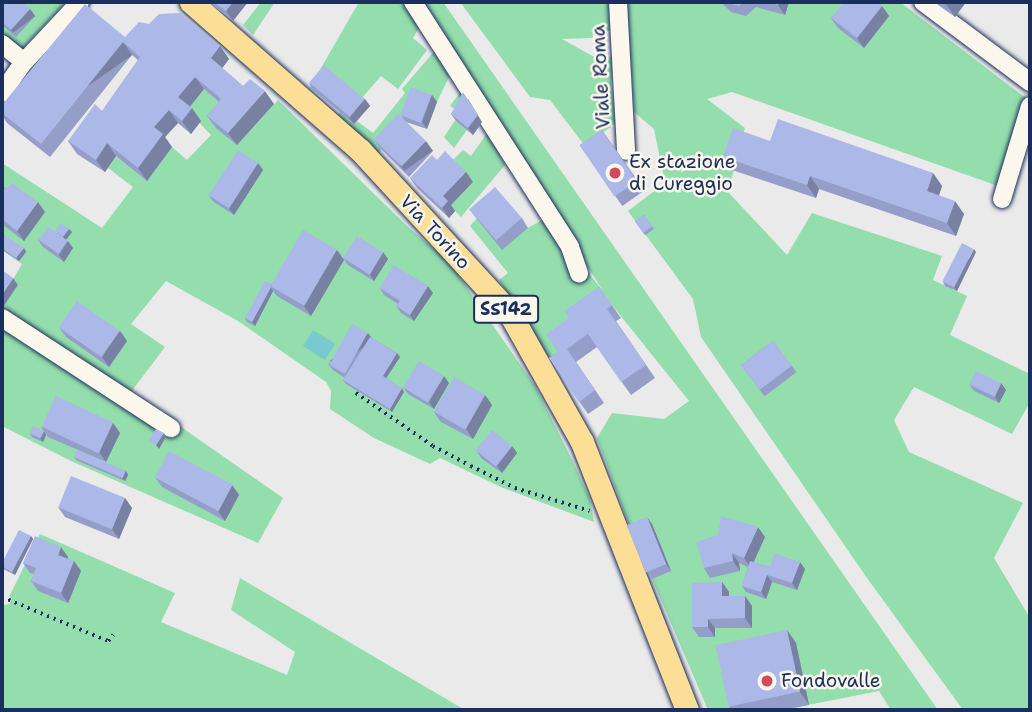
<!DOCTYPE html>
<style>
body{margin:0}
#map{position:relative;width:1032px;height:712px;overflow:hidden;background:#ebeaeb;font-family:"Shantell Sans",sans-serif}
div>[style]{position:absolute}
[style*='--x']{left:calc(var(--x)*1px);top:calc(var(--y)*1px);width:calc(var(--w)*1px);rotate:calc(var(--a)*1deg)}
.green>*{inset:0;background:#94ddac}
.water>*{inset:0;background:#78cacf;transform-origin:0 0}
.path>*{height:3.5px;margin-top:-1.75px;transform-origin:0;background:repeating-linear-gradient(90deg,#1b2f5e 0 2px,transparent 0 7px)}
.roads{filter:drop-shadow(0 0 2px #1b2f5e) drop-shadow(0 0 2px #1b2f5e)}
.minor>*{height:18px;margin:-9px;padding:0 9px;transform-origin:9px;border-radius:9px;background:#fbf7ec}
.major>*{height:23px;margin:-11.5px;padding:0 11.5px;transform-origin:11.5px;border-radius:11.5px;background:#fcde96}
.wall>*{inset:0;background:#949ec8;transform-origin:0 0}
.shaded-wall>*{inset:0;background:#7881a2;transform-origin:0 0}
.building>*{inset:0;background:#acb8e8;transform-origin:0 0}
.dots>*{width:19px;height:19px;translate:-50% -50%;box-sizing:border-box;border:4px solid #fbf7ec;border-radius:50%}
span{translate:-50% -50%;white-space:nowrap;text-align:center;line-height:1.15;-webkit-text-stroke:5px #fbf7ec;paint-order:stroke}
.shield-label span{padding:2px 5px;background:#fbf7ec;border:2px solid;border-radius:5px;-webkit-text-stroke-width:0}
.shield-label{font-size:18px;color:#1b2f5e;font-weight:700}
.street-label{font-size:19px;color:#1b2f5e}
.poi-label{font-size:19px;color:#1b2f5e}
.left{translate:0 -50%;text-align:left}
.frame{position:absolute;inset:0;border:4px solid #1b2f5e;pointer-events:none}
</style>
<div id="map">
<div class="green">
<div style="clip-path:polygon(2px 2px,66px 2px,20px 51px,2px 35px)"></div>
<div style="clip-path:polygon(261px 2px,275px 2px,253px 35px,243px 25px)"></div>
<div style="clip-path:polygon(359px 2px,407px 2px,422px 23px,413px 38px,427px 50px,398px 89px,381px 76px,361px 99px,329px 72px,313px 90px,310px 87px)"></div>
<div style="clip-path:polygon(420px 2px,443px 2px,938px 710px,891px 710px,879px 691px,783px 710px,708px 710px,632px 532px,597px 438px,612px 413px,664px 419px,689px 401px,608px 300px,567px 364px,558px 371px,499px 280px,508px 273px,470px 226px,476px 219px,528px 228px,542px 220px,552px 227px,603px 291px)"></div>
<div style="clip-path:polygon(460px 2px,614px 2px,616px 28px,591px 38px,562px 39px,598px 59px,614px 56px,611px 83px,616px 123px,585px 146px,550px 100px,530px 97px)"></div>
<div style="clip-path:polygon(627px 2px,900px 2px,1027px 99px,998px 186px,732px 92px,707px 99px,745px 128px,728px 192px,787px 255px,812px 213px,942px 256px,933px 280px,967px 296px,950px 335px,1030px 374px,1030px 402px,1012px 434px,914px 387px,894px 420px,909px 452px,1023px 503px,994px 558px,1030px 618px,1030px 710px,963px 710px,867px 578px,701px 337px,693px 299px,628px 211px,665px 183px,654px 129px,634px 112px)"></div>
<div style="clip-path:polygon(437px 48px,451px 73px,437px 102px,415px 95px,405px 124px,377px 155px,337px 117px,340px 112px,354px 124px,357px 121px,373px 133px,405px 93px,402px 89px)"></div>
<div style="clip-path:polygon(204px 89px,231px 112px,237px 145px,278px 100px,407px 226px,449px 262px,535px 386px,574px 464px,590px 499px,594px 522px,503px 488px,440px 458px,430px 464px,374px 438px,330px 409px,331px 391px,326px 382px,238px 321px,166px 281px,131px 324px,165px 347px,131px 392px,283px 498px,258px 543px,71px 461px,2px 426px,2px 309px,18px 285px,12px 281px,22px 264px,2px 250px,2px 163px,102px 228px,133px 187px,108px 168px,116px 156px,147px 180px,172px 147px,187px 160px,211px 135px,187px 110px)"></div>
<div style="clip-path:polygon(461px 91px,482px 122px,473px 135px,467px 130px,454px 148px,444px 137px,460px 113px,450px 106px)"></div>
<div style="clip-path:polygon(488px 132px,505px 165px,461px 217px,450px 206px,473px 182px,452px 161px,463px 150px,471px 156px)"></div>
<div style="clip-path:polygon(40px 534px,175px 593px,161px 622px,287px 675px,295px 652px,231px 610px,240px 578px,465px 710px,2px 710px,2px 605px,10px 604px,10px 595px)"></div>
</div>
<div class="water">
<div style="left:313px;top:330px;width:26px;height:19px;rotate:32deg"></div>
</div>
<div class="path">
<div style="--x:356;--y:393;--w:93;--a:34.5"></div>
<div style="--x:433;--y:446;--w:43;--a:27.8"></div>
<div style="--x:471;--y:466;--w:49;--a:26.6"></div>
<div style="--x:515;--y:488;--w:78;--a:17"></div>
<div style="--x:2;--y:597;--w:115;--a:22.5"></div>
<div style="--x:108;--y:641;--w:8;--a:-50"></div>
</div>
<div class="roads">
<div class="minor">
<div style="--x:413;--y:2;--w:291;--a:57.3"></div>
<div style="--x:570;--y:247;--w:28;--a:71"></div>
<div style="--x:618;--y:2;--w:149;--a:86.9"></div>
<div style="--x:923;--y:2;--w:134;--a:36.8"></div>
<div style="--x:2;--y:44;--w:28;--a:39"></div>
<div style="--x:24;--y:62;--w:82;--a:-47"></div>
<div style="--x:2;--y:93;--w:38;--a:-55"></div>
<div style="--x:1002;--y:199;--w:97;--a:-73.2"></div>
<div style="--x:2;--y:318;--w:202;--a:33.1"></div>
</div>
<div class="major">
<div style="--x:191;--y:2;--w:225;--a:41.2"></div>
<div style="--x:360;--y:150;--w:220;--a:47.4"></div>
<div style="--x:509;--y:312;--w:149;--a:60.7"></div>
<div style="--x:582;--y:442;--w:288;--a:68.6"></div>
</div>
</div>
<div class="wall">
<div style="clip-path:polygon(2px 2px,30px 9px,35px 16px,16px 37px,2px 25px)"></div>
<div style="clip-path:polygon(208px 2px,248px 2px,233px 21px)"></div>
<div style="clip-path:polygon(721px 2px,789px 2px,785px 15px,756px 7px,746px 16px,731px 12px)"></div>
<div style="clip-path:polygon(934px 2px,966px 2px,955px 17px)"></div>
<div style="clip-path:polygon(882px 6px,889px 16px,864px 48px,838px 28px,831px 18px)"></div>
<div style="clip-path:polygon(125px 37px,220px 46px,229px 59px,222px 68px,243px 86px,274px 104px,237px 145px,217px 129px,207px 116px,219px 102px,204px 89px,190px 107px,201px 121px,191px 134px,178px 123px,165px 137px,172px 147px,147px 181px,116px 156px,105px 172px,77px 154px,68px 141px,102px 111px,138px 60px,132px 55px,50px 157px,7px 123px,2px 115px,2px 105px)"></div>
<div style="clip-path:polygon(309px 83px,365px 99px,370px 106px,354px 124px,313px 90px)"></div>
<div style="clip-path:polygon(432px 95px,437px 102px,427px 129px,406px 122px,433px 151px,409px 177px,381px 149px,374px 139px,406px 122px,401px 115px)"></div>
<div style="clip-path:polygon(451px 114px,482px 122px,473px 135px,456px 121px)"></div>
<div style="left:602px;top:130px;width:74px;height:27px;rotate:55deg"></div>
<div style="clip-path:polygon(770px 141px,933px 173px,942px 186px,939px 195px,964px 214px,956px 236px,819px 189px,816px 198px,732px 170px,723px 157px)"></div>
<div style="clip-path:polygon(437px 160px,466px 172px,473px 182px,451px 205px,455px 211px,449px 218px,417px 188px,410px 178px)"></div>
<div style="clip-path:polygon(258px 163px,263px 170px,234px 215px,214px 202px,209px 196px)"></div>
<div style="clip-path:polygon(2px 186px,45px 212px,24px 241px,2px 224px)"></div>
<div style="clip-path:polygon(469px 209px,522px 218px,528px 228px,502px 250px)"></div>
<div style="left:644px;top:215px;width:17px;height:11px;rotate:54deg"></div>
<div style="clip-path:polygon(69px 229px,72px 232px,66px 240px,73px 248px,64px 262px,43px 247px,38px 240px,56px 233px)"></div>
<div style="clip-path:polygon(2px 238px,24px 248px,26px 252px,19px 261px,2px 250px)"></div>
<div style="clip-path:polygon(337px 250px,344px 260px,311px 316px,277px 296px,273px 291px,255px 326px,247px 322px,245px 318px,271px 284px)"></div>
<div style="clip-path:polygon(383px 252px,388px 259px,374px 281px,348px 265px,343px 258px)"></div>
<div style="clip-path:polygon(976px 252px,957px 291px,945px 286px,943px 282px)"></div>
<div style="clip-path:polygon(599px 287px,621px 318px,616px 321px,655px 378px,631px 395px,597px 347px,576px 362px,604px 403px,588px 414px,549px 358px,558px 352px,569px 318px)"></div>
<div style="clip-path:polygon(380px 288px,433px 293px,414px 321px,401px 313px,396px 306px,398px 304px,384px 295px)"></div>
<div style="clip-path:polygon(59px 327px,120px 331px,127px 341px,109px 367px,66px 337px)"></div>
<div style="clip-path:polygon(370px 337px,397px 353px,400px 357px,386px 378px,404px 392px,392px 412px,346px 384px,343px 380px,345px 378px,333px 370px,328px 364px)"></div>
<div style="left:773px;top:341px;width:39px;height:40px;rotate:53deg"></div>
<div style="clip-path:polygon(449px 383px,434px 409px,408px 394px,403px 387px)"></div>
<div style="clip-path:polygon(1001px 383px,1006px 390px,999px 403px,974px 391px,969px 384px)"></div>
<div style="clip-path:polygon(485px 395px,492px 405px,473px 439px,441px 422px,434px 412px)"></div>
<div style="clip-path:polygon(113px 423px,120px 433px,106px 462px,48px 437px,41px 427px)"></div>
<div style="clip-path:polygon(30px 433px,46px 435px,43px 442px,32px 437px)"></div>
<div style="clip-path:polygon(512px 446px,517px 453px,502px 473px,481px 458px,477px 451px)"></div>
<div style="clip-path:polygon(74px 457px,126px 471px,128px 475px,125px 481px,76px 460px)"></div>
<div style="clip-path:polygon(155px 477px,232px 485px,239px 495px,225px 521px,162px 487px)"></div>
<div style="clip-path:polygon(125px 498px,132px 508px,119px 539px,65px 517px,58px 507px)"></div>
<div style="clip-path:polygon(652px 524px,671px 571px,652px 579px,647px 572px)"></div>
<div style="clip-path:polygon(31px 536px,33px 539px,15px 575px,3px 569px,2px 563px)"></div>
<div style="clip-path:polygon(765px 537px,753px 562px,770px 567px,805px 569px,797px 590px,772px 582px,766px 599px,746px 592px,742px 586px,748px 567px,739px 563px,740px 571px,710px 578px,704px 568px)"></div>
<div style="clip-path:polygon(68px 557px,67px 558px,74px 561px,81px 571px,68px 603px,38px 591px,31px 581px,34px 574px,30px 573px,23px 563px)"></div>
<div style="clip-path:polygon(722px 582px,729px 592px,729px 596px,745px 596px,752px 606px,752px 628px,715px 628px,715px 637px,699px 637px,692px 627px)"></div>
<div style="clip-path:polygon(787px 630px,796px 643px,809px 705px,783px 710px,731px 710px,729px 707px)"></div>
</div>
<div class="shaded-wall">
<div style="clip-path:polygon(233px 2px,248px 2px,233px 21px,226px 11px)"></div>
<div style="clip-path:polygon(779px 2px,789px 2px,785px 15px,778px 5px)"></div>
<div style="clip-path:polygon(947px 2px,966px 2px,955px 17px,946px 4px)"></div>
<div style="clip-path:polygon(882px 6px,889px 16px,864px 48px,857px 38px)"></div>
<div style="left:30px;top:9px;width:9px;height:28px;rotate:54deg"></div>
<div style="left:123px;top:42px;width:16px;height:131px;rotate:55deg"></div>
<div style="clip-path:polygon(220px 46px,229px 59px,220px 71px,211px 58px)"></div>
<div style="clip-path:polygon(195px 77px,204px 89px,187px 110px,178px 97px)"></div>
<div style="clip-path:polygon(265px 91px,274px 104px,237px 145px,228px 133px)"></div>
<div style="clip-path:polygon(432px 95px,437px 102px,427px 129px,422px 122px)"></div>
<div style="clip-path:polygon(365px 99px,370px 106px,354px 124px,349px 118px)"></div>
<div style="clip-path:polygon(468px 99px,482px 122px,473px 135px,468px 128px)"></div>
<div style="clip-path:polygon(192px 108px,201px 121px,191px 134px,182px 121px)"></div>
<div style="clip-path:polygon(169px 110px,178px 123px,165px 137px,172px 147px,147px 181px,138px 168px,154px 127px)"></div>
<div style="left:426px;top:141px;width:12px;height:35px;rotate:55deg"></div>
<div style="clip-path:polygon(107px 143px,116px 156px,105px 172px,96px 160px)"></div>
<div style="clip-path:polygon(258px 163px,263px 170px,234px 215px,229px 209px)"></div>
<div style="clip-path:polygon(466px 172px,473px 182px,451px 205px,455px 211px,449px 218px,442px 208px,443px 196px)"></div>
<div style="clip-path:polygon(933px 173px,942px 186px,936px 204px,927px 191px)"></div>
<div style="clip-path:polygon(810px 176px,819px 189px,816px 198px,807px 185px)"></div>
<div style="clip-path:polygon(955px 201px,964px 214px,956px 236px,947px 223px)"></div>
<div style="clip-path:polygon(38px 202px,45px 212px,24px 241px,17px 231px)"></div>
<div style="clip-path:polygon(69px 229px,72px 232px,65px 241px,63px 237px)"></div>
<div style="clip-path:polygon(68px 241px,73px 248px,64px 262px,59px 255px)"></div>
<div style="clip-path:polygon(24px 248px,26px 252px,19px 261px,16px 258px)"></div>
<div style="clip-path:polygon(974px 249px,976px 252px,957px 291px,954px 288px)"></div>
<div style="clip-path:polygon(337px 250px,344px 260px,311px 316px,304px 306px)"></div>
<div style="clip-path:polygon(383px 252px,388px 259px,374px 281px,370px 275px)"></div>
<div style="clip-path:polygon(13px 278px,18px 285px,2px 309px,2px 295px)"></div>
<div style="clip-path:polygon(428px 286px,433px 293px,414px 321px,410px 315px)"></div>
<div style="clip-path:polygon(271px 288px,273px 291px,255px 326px,252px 322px)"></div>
<div style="clip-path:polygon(120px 331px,127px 341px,109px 367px,102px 357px)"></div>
<div style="left:368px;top:333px;width:9px;height:47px;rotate:54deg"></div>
<div style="clip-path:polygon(397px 353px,400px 357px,385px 380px,383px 376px)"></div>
<div style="clip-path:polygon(444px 376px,449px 383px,434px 409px,429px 402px)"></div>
<div style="clip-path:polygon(1001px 383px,1006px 390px,999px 403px,995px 397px)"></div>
<div style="clip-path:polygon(402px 388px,404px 392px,392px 412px,390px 409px)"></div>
<div style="clip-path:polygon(485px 395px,492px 405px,473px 439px,466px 429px)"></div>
<div style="clip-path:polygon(113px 423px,120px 433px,106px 462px,99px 452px)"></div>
<div style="clip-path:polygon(44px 431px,46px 435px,43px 442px,40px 438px)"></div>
<div style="clip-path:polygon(164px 433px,166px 437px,159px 449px,156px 445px)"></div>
<div style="clip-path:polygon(512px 446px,517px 453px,502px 473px,497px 466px)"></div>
<div style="clip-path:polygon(126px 471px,128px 475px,125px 481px,122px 478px)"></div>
<div style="clip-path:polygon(232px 485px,239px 495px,225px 521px,218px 511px)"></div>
<div style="clip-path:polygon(125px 498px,132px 508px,119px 539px,112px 529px)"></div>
<div style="clip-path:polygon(647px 517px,652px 524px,671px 571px,666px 564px)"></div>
<div style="clip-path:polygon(758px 527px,765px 537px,751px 568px,744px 558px)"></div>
<div style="clip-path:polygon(31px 536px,33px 539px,15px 575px,12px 572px)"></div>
<div style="clip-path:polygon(61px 547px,68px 557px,65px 565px,58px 555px)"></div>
<div style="clip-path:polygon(732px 553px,739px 563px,740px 571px,733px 561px)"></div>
<div style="clip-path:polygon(74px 561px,81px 571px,68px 603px,61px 593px)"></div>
<div style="clip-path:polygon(800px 562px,805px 569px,797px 590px,792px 583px)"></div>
<div style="clip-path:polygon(767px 575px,772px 582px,766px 599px,761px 592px)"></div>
<div style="clip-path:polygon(722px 582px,729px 592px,729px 606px,722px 596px)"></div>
<div style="clip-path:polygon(745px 596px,752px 606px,752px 628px,745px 618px)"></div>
<div style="clip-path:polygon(708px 619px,715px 628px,715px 637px,708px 627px)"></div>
<div style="clip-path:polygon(787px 630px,796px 643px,809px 705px,800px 692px)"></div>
</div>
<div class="building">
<div style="clip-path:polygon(2px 2px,23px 2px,30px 9px,11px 30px,2px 22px)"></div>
<div style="clip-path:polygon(214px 2px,233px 2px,226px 11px)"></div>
<div style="clip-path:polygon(723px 2px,744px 2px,739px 6px)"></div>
<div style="clip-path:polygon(767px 2px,779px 2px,778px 5px)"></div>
<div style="clip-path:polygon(844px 2px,876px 2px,882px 6px,857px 38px,831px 18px)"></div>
<div style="clip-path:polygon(85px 4px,125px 37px,139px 22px,149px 24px,159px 14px,180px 13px,220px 46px,211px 58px,243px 86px,250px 79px,265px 91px,228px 133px,207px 116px,221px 99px,195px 77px,178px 97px,192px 108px,182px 121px,169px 110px,154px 127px,163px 134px,138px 168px,107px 143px,96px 160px,68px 141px,95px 104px,102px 111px,140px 57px,123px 42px,41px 144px,2px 113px,2px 105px)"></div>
<div style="left:324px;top:65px;width:53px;height:23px;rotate:40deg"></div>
<div style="left:411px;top:87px;width:22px;height:30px;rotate:21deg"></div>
<div style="clip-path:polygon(463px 92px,478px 115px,468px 128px,451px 114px)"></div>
<div style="left:398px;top:114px;width:39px;height:35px;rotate:44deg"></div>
<div style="clip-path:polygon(778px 119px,933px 173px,927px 191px,955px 201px,947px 223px,810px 176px,807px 185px,723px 157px,733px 128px,770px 141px)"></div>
<div style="left:602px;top:130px;width:62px;height:27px;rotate:56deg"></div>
<div style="left:238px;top:150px;width:24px;height:54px;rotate:33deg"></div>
<div style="clip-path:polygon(445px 151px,466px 172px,443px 196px,448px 201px,442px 208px,410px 178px,432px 155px,437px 160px)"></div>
<div style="clip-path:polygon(12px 183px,38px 202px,17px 231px,2px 219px,2px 186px,6px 189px)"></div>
<div style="left:495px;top:187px;width:41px;height:34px;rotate:49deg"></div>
<div style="left:644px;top:215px;width:14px;height:11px;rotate:54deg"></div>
<div style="left:61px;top:223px;width:10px;height:10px;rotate:37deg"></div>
<div style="left:48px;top:227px;width:24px;height:16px;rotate:35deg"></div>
<div style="left:303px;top:230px;width:39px;height:65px;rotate:30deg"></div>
<div style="clip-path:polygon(4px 235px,24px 248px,16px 258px,2px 248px,2px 238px)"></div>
<div style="left:357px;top:236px;width:31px;height:26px;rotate:32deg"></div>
<div style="left:962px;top:243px;width:13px;height:43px;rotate:27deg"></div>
<div style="clip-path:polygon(394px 265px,428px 286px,410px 315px,396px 306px,400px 301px,380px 288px)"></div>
<div style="clip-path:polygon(2px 270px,13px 278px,2px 295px)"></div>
<div style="clip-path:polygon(265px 281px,271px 284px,270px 286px,271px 287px,252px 322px,245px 318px)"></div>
<div style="clip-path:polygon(599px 287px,612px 305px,607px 309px,646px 365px,621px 382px,588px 334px,567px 349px,595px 390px,579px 402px,549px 358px,558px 352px,546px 334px,569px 318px,564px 311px)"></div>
<div style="left:77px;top:301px;width:52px;height:32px;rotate:35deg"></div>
<div style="left:352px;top:324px;width:18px;height:47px;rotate:29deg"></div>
<div style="clip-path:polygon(370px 337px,397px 353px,383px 376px,402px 388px,390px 409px,343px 380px)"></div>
<div style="left:773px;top:341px;width:31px;height:40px;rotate:53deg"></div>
<div style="left:419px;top:361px;width:29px;height:31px;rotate:31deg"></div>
<div style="left:976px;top:371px;width:28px;height:15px;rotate:26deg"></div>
<div style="left:454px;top:377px;width:36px;height:40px;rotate:30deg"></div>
<div style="left:56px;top:396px;width:63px;height:34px;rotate:25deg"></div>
<div style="left:33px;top:426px;width:12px;height:8px;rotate:24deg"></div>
<div style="clip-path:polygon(156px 429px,164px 433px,156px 445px,148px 441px)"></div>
<div style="left:492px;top:430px;width:26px;height:26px;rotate:39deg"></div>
<div style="left:77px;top:450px;width:53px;height:8px;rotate:23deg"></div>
<div style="left:169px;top:451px;width:72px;height:30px;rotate:28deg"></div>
<div style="left:71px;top:476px;width:58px;height:34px;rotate:22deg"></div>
<div style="clip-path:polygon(721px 516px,758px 527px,744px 558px,732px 553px,733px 561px,704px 568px,696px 542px,718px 535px)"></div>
<div style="left:647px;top:517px;width:51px;height:22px;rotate:68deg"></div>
<div style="clip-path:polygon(19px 530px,31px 536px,12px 572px,2px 566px,2px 563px)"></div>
<div style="clip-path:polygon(35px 536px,61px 547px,58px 555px,74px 561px,61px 593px,31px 581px,36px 568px,23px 563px)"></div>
<div style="clip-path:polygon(774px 553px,800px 562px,792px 583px,767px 575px,761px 592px,742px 586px,750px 561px,770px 567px)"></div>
<div style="clip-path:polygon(722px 582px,722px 596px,745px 596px,745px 618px,708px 619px,708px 627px,692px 627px,692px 583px)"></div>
<div style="left:787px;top:630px;width:63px;height:73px;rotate:78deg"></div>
</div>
<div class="dots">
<div style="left:615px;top:173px;background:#d1495b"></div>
<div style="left:767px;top:681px;background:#d1495b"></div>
</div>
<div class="shield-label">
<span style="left:506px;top:309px">SS142</span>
</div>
<div class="street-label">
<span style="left:601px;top:77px;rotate:-93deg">Viale Roma</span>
<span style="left:435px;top:232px;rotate:47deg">Via Torino</span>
</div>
<div class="poi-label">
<span class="left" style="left:629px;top:173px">Ex stazione<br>di Cureggio</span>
<span class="left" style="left:781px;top:681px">Fondovalle</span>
</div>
<div class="frame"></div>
</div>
